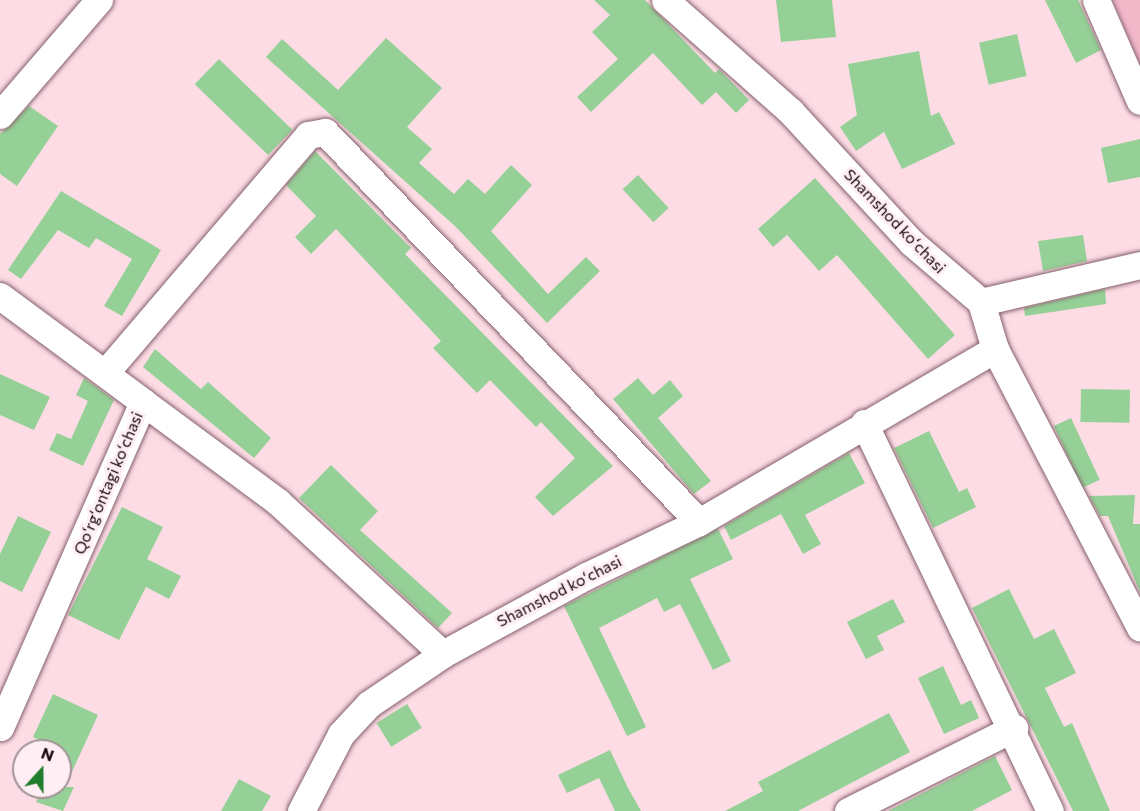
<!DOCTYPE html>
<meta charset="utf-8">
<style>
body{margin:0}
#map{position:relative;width:1140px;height:811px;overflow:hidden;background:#fddce5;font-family:Commissioner,sans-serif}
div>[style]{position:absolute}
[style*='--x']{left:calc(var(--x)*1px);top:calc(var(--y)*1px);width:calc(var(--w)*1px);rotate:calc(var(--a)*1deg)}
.green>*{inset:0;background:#f3b7ca}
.building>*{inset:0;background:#95d197;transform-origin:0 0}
.roads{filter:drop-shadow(0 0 2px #84606b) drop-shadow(0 0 2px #84606b)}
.minor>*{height:27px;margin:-13.5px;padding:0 13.5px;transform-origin:13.5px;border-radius:13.5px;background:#fff}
span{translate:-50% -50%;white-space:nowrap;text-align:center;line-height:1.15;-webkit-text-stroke:6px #ffeef3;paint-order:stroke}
.street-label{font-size:16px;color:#15080c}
.north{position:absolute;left:12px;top:739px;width:60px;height:60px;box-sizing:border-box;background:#ffeef3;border:2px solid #a19297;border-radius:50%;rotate:21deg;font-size:16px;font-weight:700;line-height:24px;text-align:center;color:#15080c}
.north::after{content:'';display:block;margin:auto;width:21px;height:27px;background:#207d2d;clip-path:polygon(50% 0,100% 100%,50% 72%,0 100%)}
</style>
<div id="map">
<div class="green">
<div style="clip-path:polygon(1113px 0,1140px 0,1140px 65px)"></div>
</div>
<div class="building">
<div style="clip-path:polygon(594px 0,645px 0,715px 73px,719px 69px,749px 100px,736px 113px,716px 92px,702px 105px,653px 53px,591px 112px,577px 97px,618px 59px,592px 32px,610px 15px)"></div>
<div style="clip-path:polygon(776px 0,832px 0,836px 37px,781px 42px)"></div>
<div style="clip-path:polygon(1045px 0,1078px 0,1101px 50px,1076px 63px)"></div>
<div style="left:1017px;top:34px;width:43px;height:39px;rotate:77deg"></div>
<div style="clip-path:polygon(386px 38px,442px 88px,407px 127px,432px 149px,419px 163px,454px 194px,468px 179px,485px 194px,511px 165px,532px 185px,491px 231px,548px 294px,586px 257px,600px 271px,547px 323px,456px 227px,266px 57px,282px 39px,338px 90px)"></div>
<div style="clip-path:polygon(919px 51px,931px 116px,939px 112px,955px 144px,902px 169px,884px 132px,856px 151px,840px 127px,857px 115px,848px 64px)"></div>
<div style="left:219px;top:59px;width:102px;height:35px;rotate:44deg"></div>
<div style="clip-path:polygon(29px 106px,58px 126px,17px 186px,0 174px,0 134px)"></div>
<div style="clip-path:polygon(1140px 139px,1140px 177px,1108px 183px,1101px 148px)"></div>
<div style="clip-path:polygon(315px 151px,411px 248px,405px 254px,613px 466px,553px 516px,535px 497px,575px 458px,541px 422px,536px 427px,490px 380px,477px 393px,433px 348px,441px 341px,336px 229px,311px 254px,295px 237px,316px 216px,286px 185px)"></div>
<div style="left:638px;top:175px;width:45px;height:21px;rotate:47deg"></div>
<div style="clip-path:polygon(815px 178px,955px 335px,928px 359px,837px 255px,819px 271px,787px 235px,773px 247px,758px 229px)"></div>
<div style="clip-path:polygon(61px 191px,161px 250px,122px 316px,104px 306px,132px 259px,96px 238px,89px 248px,58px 230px,21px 279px,8px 270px)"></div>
<div style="clip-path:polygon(1083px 235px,1087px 261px,1043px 271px,1038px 241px)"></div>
<div style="clip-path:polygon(1105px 289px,1106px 304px,1025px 316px,1024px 308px)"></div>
<div style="clip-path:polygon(155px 349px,201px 389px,208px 382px,271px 438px,254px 458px,143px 367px)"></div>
<div style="clip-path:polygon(0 374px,50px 397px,34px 430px,0 415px)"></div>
<div style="clip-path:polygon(84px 378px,114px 400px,83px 466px,49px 450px,57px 433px,71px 439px,88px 401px,76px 395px)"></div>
<div style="clip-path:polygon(638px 378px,653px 395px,670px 380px,683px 396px,658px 418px,711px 481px,694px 494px,613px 399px)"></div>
<div style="left:1081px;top:389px;width:49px;height:33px;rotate:1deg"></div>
<div style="left:1071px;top:418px;width:68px;height:19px;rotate:65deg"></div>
<div style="clip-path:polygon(929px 431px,959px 492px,967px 488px,976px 507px,933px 528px,894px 448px)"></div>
<div style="clip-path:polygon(849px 453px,865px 483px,805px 515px,821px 544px,803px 554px,781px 514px,731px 540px,724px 526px)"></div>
<div style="clip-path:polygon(331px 465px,378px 511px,360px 530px,452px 613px,438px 628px,299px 498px)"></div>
<div style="clip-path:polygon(1135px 495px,1133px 524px,1140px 524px,1140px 592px,1108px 516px,1100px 516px,1089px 496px)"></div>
<div style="clip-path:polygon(122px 507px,163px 527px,147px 559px,181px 576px,169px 599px,146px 587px,119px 640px,68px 615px)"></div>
<div style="clip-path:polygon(18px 516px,51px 532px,22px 592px,0 581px,0 554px)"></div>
<div style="clip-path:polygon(718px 529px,733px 559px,690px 579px,731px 661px,713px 670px,680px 604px,664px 612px,657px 598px,599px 628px,646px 727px,627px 736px,564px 606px)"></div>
<div style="clip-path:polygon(1009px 589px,1034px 639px,1054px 629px,1076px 673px,1045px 688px,1064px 727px,1072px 723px,1110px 811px,1073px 811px,972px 608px)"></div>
<div style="clip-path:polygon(893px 599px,905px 622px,877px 636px,884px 650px,866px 659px,847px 622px)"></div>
<div style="clip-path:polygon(943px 666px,961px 705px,971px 700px,979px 718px,944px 734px,918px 678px)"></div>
<div style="clip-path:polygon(53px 694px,98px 715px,65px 787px,74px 787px,63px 811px,36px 802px,43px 787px,60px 787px,60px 750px,33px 737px)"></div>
<div style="left:407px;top:704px;width:28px;height:36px;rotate:58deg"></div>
<div style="clip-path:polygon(889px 713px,910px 752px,798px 811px,725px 811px,763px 791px,758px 782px)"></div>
<div style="clip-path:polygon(610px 750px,628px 788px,641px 811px,615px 811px,599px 778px,567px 793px,558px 775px)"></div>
<div style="clip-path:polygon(995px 756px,1012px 790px,972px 811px,888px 811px)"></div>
<div style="clip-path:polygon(239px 779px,271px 796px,262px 811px,221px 811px)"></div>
</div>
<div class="roads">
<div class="minor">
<div style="--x:1096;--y:0;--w:110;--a:66.5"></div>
<div style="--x:0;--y:115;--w:152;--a:-49.3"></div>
<div style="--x:0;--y:296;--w:178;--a:36.5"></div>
<div style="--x:143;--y:402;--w:355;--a:113.7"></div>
<div style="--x:981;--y:302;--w:163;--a:-13.1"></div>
<div style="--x:995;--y:349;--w:314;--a:62.5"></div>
<div style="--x:105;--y:373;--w:313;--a:-49.5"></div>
<div style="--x:308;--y:135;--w:17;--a:-10"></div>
<div style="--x:325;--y:132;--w:540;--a:46.2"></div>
<div style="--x:143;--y:402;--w:168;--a:36.5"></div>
<div style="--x:278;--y:502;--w:224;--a:42.7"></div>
<div style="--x:864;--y:423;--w:430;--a:64.4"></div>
<div style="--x:301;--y:811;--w:87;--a:-62.5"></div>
<div style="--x:341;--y:734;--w:41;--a:-47"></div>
<div style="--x:369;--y:704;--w:89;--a:-34"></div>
<div style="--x:443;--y:654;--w:163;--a:-28.6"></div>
<div style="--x:586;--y:576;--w:125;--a:-25.5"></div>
<div style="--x:699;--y:522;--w:343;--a:-30.3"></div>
<div style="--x:995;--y:349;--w:49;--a:-106.6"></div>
<div style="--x:981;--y:302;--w:92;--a:-139.4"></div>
<div style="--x:911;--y:242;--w:178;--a:-132.7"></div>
<div style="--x:790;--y:111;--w:167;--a:-138.4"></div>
<div style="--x:848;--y:811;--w:186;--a:-26.6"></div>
</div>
</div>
<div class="street-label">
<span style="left:895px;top:221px;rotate:46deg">Shamshod koʻchasi</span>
<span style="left:108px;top:483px;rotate:-67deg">Qoʻrgʻontagi koʻchasi</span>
<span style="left:559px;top:591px;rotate:-27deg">Shamshod koʻchasi</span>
</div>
<div class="north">N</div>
</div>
